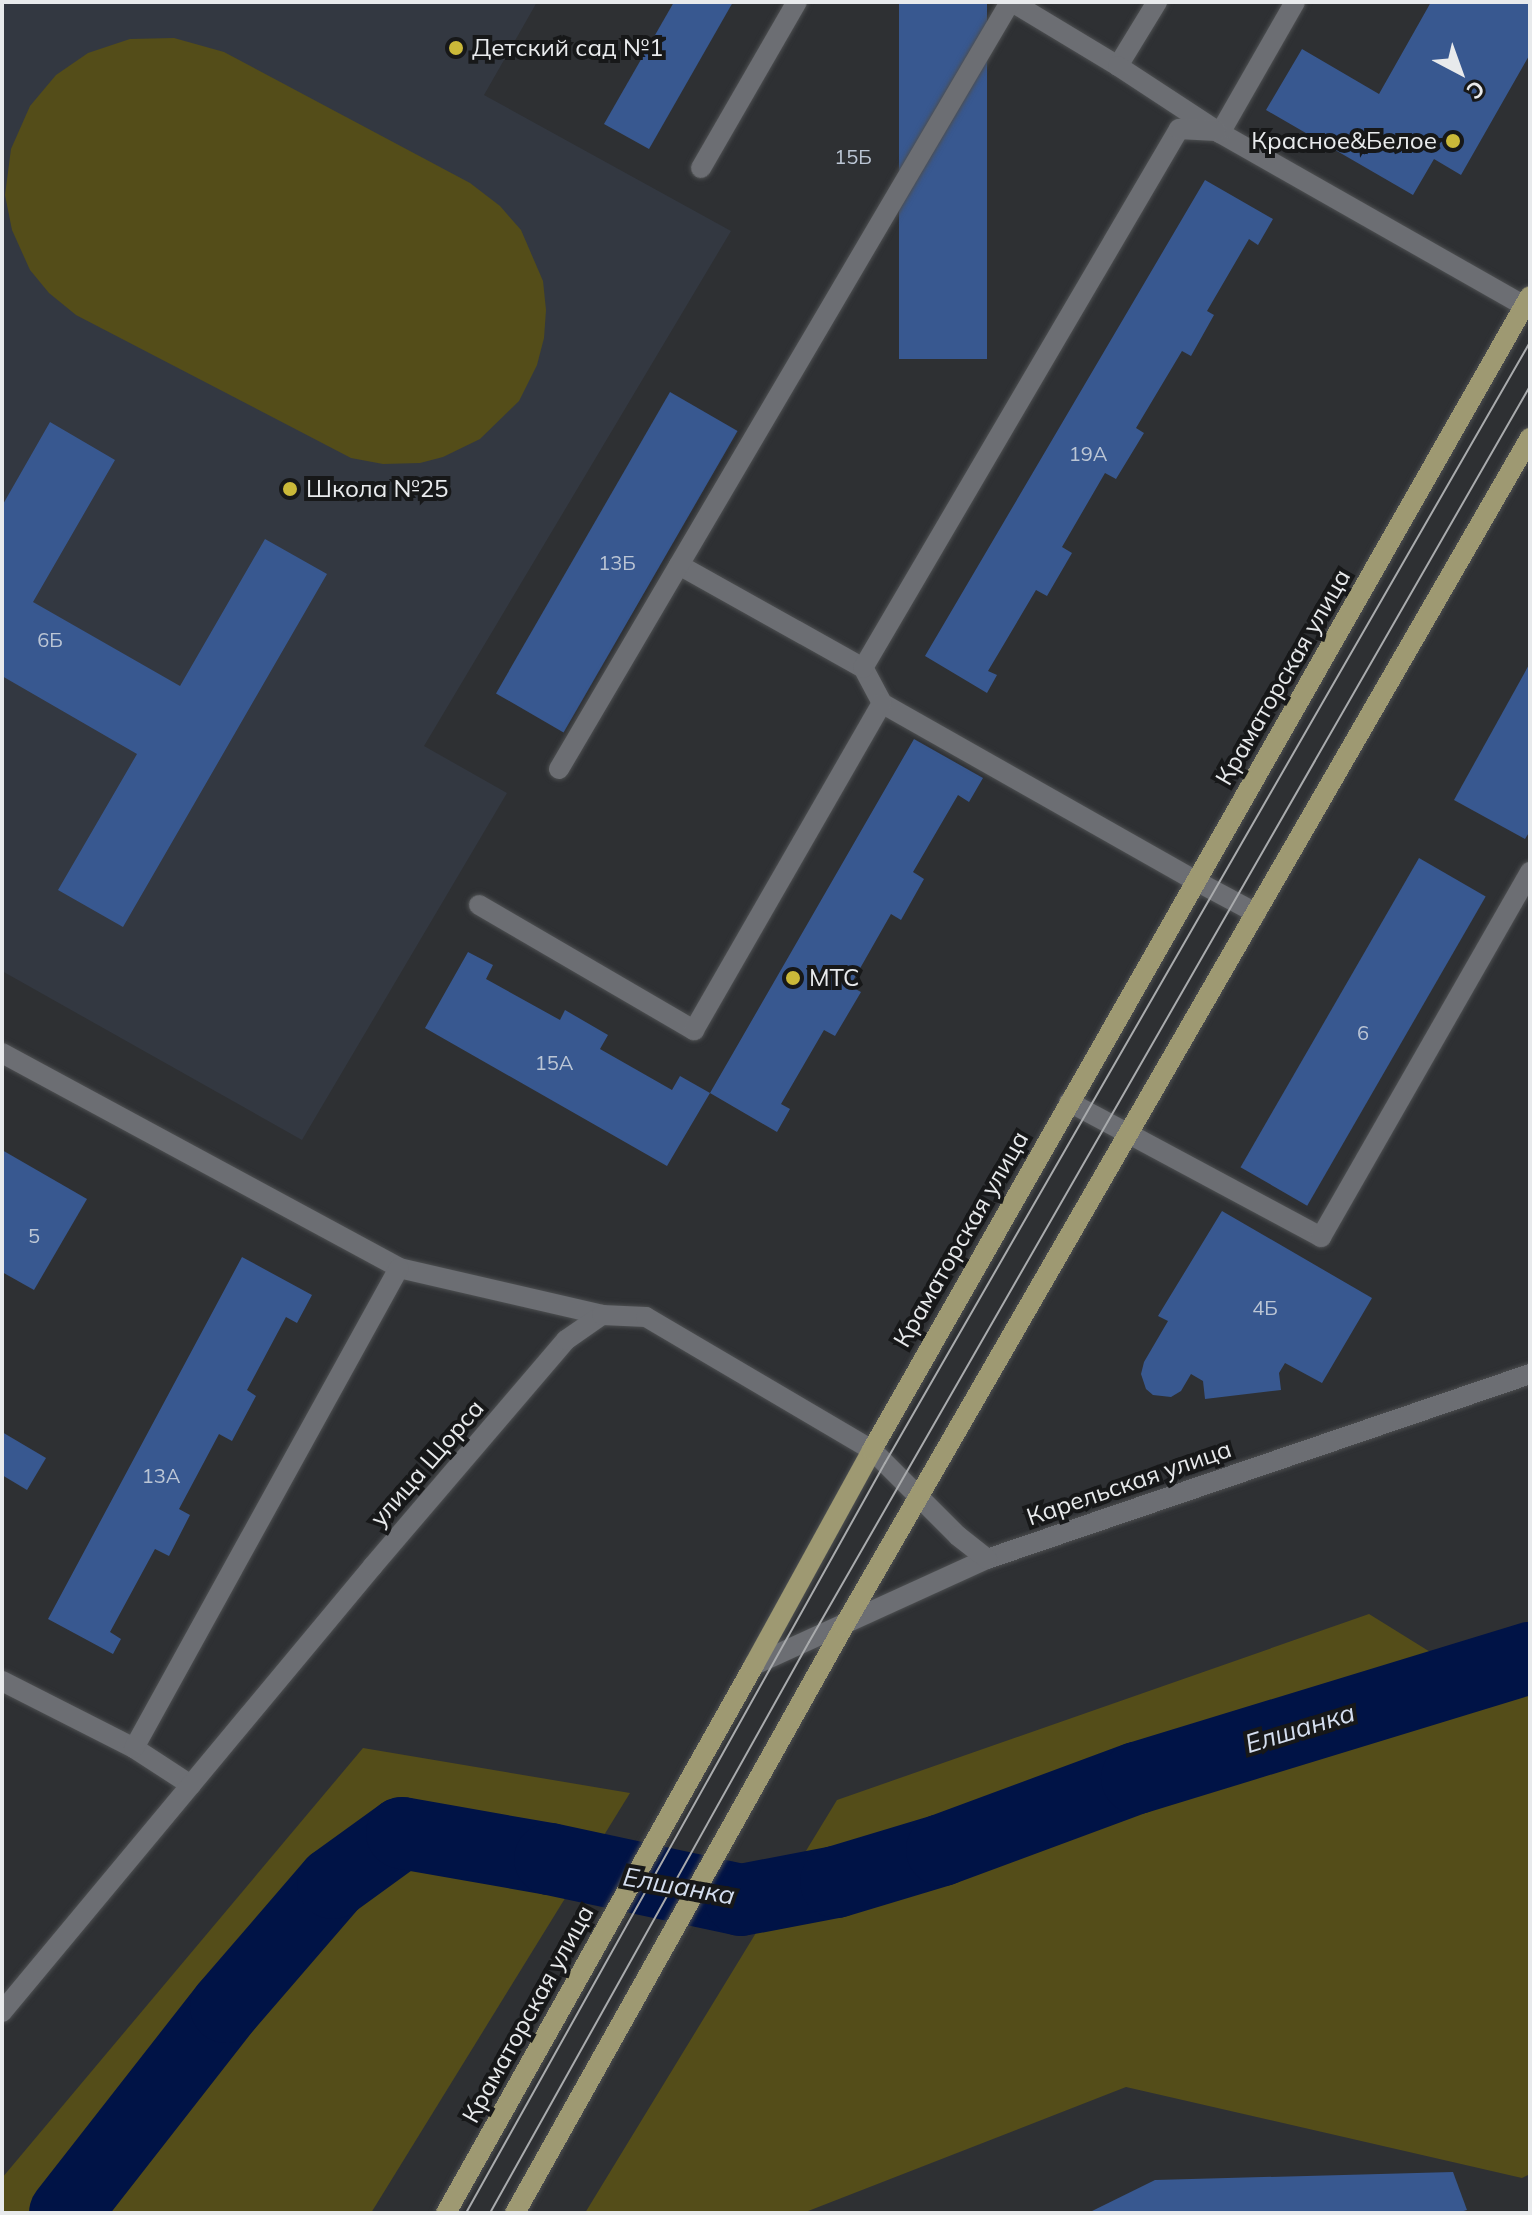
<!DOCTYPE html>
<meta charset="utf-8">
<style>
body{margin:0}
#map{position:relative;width:1532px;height:2215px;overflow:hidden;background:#2e3033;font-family:Mulish,sans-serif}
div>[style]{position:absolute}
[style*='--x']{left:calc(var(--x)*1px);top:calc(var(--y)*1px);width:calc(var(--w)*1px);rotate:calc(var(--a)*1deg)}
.built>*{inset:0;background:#333841}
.green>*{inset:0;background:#544d19}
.river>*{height:72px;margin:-36px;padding:0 36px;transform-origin:36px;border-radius:36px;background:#001346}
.building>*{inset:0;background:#385890;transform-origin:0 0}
.roads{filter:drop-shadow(0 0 2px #4d4f51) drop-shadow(0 0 2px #4d4f51)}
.service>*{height:20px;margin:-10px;padding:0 10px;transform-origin:10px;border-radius:10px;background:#6c6e73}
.minor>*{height:20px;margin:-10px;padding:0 10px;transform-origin:10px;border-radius:10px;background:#6c6e73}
.tertiary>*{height:20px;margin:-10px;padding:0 10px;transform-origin:10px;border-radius:10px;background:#6c6e73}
.primary>*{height:20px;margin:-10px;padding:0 10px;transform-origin:10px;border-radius:10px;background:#9e9972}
.tram>*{height:2px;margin:-1px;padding:0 1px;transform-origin:1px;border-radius:1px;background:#a9abad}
.dots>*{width:22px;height:22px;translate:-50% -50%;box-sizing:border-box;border:4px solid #171819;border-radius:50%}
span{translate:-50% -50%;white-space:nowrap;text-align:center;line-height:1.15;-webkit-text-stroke:8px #171819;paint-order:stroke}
.number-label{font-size:20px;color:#bcc6d5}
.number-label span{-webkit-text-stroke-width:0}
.poi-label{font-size:24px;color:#e8eaec}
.left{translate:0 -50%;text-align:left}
.right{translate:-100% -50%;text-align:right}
.street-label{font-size:24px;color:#e8eaec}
.water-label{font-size:26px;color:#d4deef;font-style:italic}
.frame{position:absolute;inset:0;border:4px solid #e8eaec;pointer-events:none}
.north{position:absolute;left:1420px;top:32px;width:80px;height:80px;-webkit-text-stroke:6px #171819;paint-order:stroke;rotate:139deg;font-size:22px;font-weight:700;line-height:32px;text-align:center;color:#e8eaec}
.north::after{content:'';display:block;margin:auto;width:28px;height:36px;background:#e8eaec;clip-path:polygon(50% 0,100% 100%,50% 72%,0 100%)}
</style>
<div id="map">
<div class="built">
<div style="clip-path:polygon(2px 2px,537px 2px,484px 95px,731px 231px,424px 746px,507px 793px,302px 1140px,2px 971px)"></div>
</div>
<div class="green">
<div style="clip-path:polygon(174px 38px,224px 52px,470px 183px,500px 206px,521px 230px,543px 281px,546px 310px,544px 338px,537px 365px,519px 401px,480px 439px,443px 457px,420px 463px,383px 464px,351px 458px,76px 315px,49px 293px,30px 270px,12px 230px,5px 195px,11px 149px,30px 106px,56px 75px,88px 53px,130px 39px)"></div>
<div style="clip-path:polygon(1369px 1614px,1448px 1663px,1530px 1633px,1530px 2174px,1522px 2178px,1126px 2087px,803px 2213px,585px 2213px,837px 1800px)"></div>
<div style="clip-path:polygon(363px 1748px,630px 1793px,371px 2213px,2px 2213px,2px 2178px)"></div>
</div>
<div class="river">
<div style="--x:65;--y:2213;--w:261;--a:-52"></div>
<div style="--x:226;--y:2007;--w:164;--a:-49.2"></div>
<div style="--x:333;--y:1883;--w:85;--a:-35.9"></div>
<div style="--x:402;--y:1833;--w:150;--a:10"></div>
<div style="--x:550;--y:1859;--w:195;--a:12.1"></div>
<div style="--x:741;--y:1900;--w:97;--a:-10.7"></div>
<div style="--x:836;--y:1882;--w:111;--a:-16.8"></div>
<div style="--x:942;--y:1850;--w:208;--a:-20.3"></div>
<div style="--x:1137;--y:1778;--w:411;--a:-17"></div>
</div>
<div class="building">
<div style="clip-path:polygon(674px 2px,733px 2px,649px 149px,604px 124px)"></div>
<div style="left:899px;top:2px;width:88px;height:357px"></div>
<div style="clip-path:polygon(1431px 2px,1530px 2px,1530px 54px,1461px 175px,1434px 159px,1413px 195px,1266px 110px,1302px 49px,1379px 94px)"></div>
<div style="clip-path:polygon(1205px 180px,1273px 219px,1258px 245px,1249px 239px,1207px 311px,1214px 315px,1191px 356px,1182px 351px,1136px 428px,1144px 433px,1116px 479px,1105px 473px,1062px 547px,1072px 553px,1047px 596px,1036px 590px,988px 671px,997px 675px,987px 693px,925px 656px)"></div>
<div style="left:670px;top:392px;width:78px;height:348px;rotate:30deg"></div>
<div style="clip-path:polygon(50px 422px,115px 460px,33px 602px,180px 686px,265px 539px,327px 574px,123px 927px,58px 890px,137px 754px,2px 676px,2px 506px)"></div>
<div style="clip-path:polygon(1530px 663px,1530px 831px,1525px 839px,1454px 800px)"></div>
<div style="clip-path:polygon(914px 739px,983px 778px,969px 802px,958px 795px,913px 872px,924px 879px,901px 920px,891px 914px,850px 986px,861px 992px,835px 1036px,824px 1030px,781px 1104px,790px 1109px,777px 1132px,710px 1093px,667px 1166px,425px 1028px,468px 952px,493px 965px,486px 979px,560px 1020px,565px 1010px,608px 1035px,600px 1049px,672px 1090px,680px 1076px,710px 1093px)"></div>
<div style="left:1419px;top:858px;width:77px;height:357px;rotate:30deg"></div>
<div style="clip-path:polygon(2px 1150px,87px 1199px,34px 1290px,2px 1272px)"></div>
<div style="clip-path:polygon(1222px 1211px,1372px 1298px,1322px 1383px,1285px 1363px,1279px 1373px,1281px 1390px,1205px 1399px,1203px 1381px,1191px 1374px,1181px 1391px,1171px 1397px,1153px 1395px,1146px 1389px,1141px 1374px,1144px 1362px,1168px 1321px,1158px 1316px)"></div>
<div style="clip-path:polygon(242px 1257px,312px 1295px,297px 1323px,286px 1317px,247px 1390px,256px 1396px,232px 1441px,219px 1434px,179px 1509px,190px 1515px,169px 1556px,155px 1549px,110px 1632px,121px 1639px,113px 1654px,48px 1619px)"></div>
<div style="clip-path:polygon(2px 1432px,46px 1458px,27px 1490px,2px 1475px)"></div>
<div style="clip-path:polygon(1453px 2172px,1467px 2210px,1457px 2213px,1088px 2213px,1155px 2180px)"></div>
</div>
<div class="roads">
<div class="service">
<div style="--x:1012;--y:2;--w:124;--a:31.1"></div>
<div style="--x:1157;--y:2;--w:75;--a:121.4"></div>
<div style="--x:1118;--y:66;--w:122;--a:33.3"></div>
<div style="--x:1220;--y:133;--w:350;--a:29.6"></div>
<div style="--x:1220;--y:133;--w:151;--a:-60.2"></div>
<div style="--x:701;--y:168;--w:192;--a:-60"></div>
<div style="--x:679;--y:565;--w:211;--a:29.2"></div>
<div style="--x:559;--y:769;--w:890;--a:-59.54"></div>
<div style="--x:1196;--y:881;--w:361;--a:-150.5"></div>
<div style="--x:882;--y:703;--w:40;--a:-118"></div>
<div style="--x:863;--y:668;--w:625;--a:-59.62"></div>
<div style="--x:1179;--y:129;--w:37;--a:3"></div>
<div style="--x:479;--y:905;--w:249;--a:30.2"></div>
<div style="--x:694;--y:1030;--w:377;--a:-60.1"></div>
<div style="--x:2;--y:1053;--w:451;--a:28.4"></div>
<div style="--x:399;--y:1268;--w:208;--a:13"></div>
<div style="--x:1129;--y:1134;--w:218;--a:28.2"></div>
<div style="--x:1321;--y:1237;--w:421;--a:-60.2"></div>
<div style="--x:2;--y:1681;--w:148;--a:26.9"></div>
<div style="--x:134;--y:1748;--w:68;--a:33"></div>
<div style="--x:134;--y:1748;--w:548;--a:-61.1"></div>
</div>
<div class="minor">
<div style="--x:1196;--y:881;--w:68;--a:28.1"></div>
<div style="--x:1069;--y:1102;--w:68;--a:28.1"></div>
</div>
<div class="tertiary">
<div style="--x:754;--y:1665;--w:256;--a:-24.5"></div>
<div style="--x:987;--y:1559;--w:574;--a:-18.81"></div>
<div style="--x:2;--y:2012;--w:580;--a:-50.25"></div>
<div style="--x:373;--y:1566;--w:297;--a:-49.5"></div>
<div style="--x:566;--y:1340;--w:44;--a:-34.8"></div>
<div style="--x:602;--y:1315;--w:44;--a:2.6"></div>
<div style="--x:646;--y:1317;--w:262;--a:30.5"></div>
<div style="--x:872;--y:1450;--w:122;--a:45"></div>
<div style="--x:958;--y:1536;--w:37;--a:38"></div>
</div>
<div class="primary">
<div style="--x:446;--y:2213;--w:629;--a:-60.66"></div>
<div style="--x:754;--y:1665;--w:245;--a:-61.2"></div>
<div style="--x:872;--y:1450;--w:1328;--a:-60.31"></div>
<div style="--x:515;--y:2213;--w:673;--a:-60.73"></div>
<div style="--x:844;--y:1626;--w:1372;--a:-60"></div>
</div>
</div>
<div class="tram">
<div style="--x:466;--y:2213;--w:859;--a:-60.81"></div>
<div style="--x:885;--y:1463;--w:1293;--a:-60.08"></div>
<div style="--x:490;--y:2213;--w:654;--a:-60.81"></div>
<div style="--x:809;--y:1642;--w:1448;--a:-60.14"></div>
</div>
<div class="dots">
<div style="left:456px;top:48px;background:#cbb939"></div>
<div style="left:1453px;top:141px;background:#cbb939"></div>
<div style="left:290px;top:489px;background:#cbb939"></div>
<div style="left:793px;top:978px;background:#cbb939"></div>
</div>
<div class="number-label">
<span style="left:853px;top:156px">15Б</span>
<span style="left:1088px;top:453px">19А</span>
<span style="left:617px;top:562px">13Б</span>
<span style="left:50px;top:639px">6Б</span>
<span style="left:1363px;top:1032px">6</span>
<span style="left:554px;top:1062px">15А</span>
<span style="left:34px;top:1235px">5</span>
<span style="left:1265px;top:1307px">4Б</span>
<span style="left:161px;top:1475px">13А</span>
</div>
<div class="poi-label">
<span class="left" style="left:472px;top:48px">Детский сад №1</span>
<span class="right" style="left:1437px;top:141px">Красное&amp;Белое</span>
<span class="left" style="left:306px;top:489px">Школа №25</span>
<span class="left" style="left:809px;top:978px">МТС</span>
</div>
<div class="street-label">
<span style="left:1283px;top:677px;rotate:-60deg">Краматорская улица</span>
<span style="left:961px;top:1239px;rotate:-60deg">Краматорская улица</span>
<span style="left:427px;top:1463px;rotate:-49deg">улица Щорса</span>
<span style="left:1129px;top:1483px;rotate:-19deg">Карельская улица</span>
<span style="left:528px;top:2014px;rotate:-61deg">Краматорская улица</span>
</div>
<div class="water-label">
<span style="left:1300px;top:1728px;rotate:-17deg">Елшанка</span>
<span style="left:679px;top:1886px;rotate:10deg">Елшанка</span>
</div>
<div class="frame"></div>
<div class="north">С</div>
</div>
